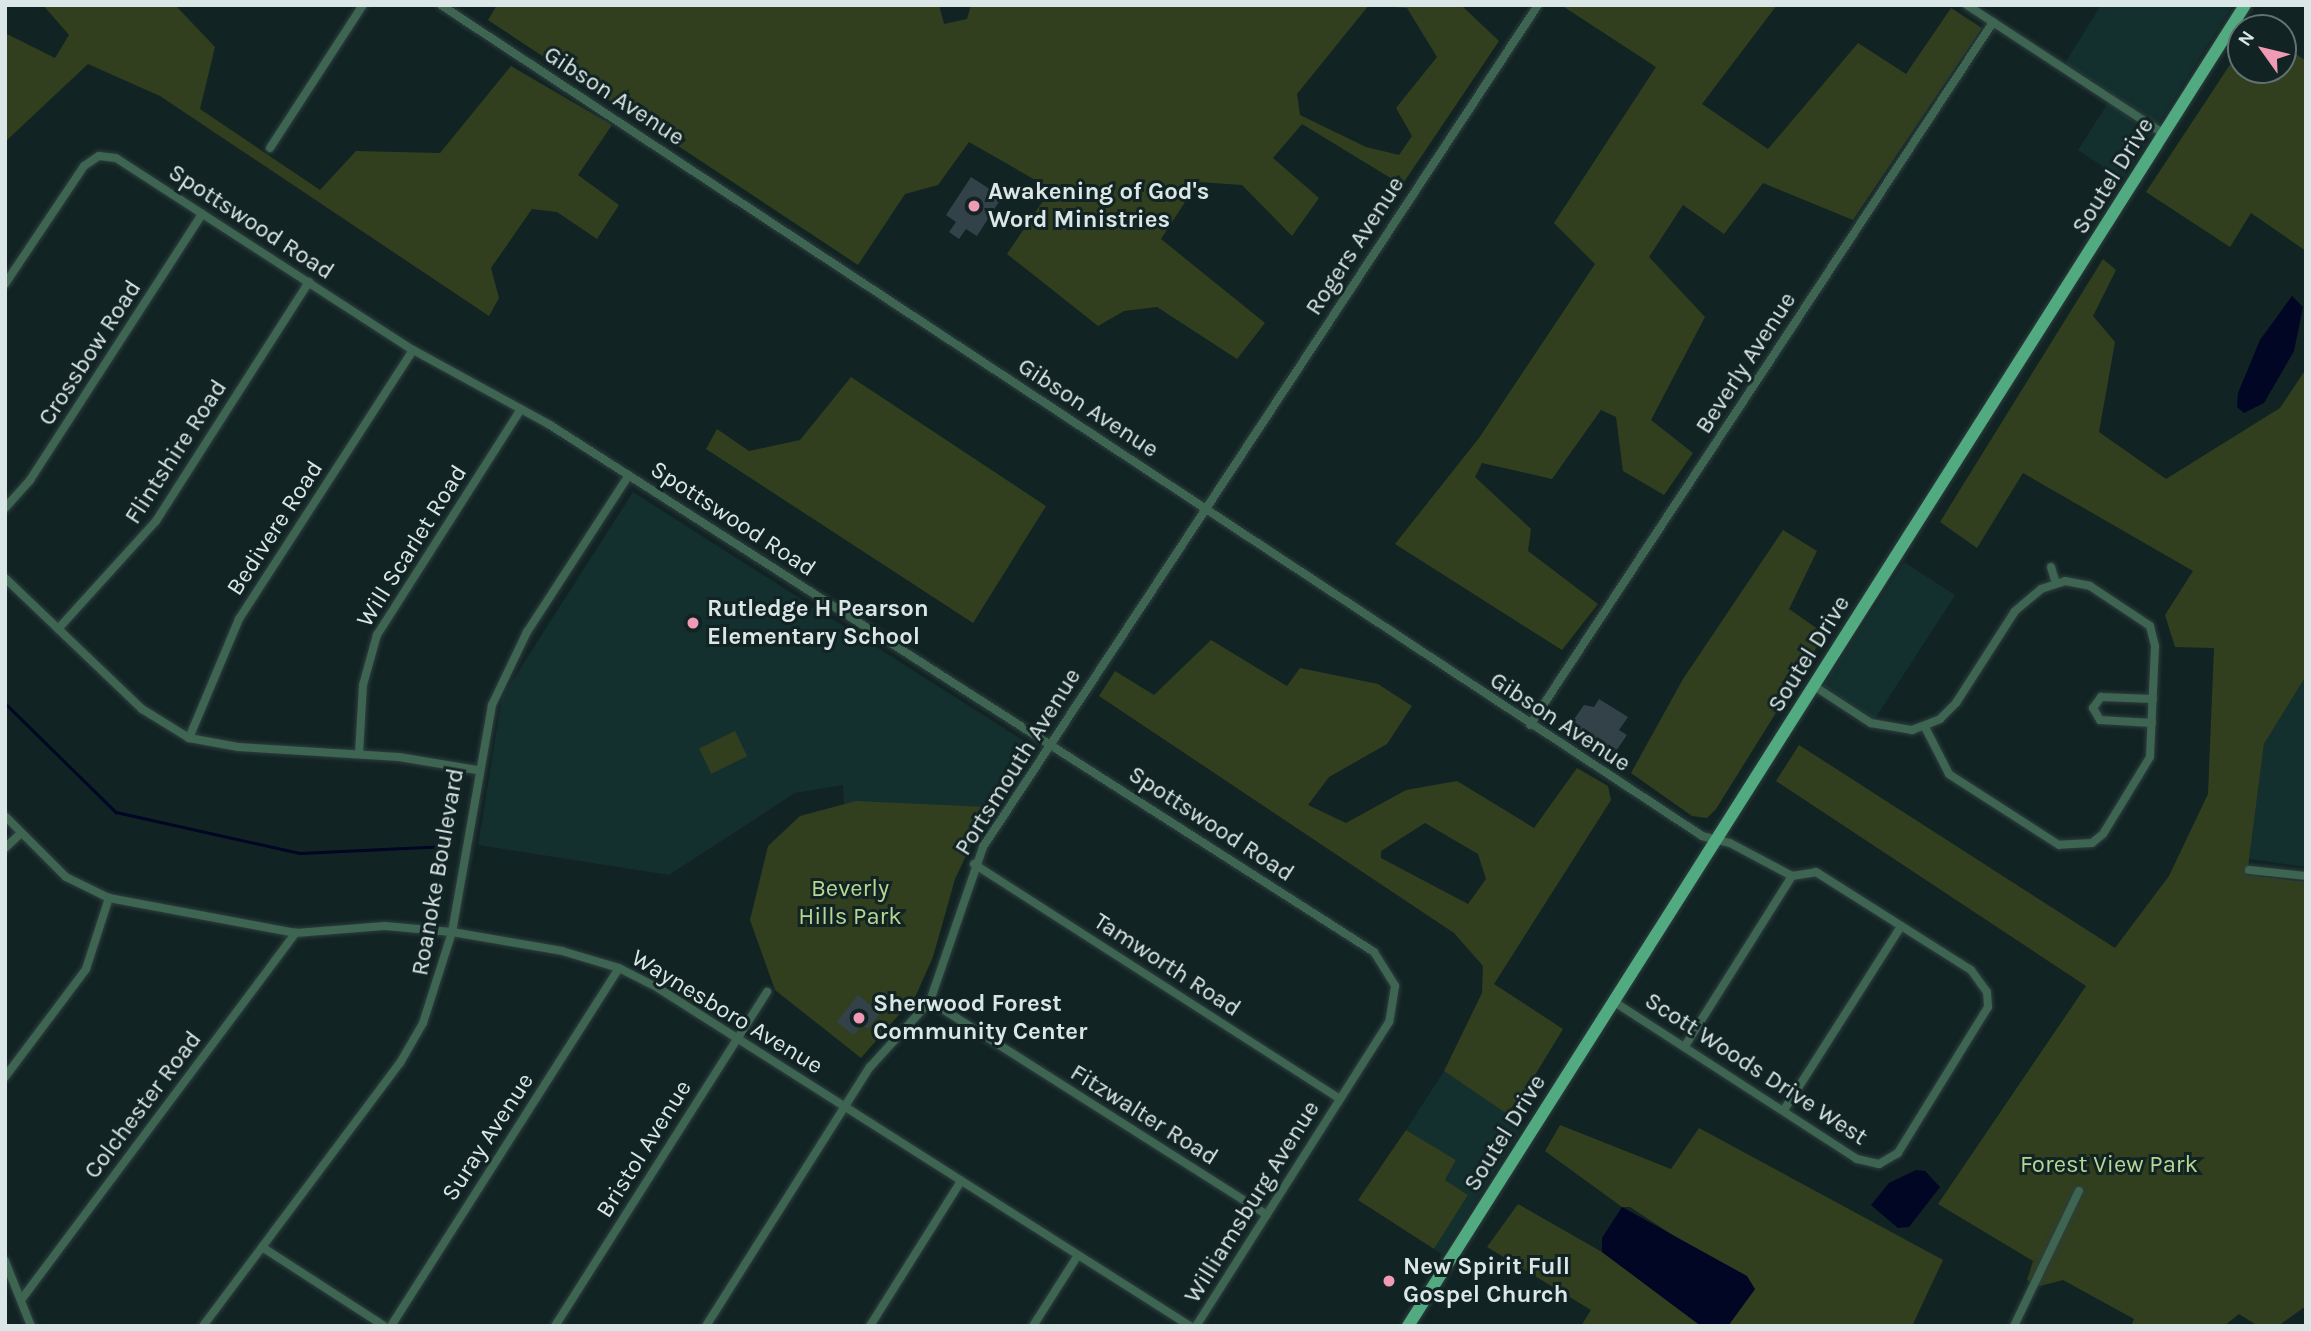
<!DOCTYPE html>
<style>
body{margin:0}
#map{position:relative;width:2311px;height:1331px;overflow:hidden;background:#122323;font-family:Karla,sans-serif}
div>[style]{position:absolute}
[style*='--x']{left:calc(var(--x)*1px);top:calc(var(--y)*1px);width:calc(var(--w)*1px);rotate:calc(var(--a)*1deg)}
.built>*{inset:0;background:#132f2e;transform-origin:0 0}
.green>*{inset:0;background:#313f1f;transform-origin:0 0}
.water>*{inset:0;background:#000623}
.stream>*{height:2.5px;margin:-1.25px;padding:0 1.25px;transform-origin:1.25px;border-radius:1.25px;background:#000623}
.building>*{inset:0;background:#334249}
.roads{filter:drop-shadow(0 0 2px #2e3e3e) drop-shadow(0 0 2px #2e3e3e)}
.minor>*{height:8px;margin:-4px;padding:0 4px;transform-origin:4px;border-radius:4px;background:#3d6551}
.primary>*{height:12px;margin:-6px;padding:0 6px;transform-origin:6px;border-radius:6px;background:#52aa81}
.dots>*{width:19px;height:19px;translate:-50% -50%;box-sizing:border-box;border:4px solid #122323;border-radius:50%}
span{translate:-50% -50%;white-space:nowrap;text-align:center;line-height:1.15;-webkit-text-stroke:6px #122323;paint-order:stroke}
.street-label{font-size:24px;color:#dbe6e6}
.poi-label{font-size:24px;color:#dbe6e6;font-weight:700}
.left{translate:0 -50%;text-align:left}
.park-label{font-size:24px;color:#b7d693}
.frame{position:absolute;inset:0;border:7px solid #dbe6e6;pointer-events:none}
.north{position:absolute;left:2227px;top:14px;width:70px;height:70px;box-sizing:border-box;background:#122323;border:2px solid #627171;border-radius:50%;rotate:304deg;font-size:19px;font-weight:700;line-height:28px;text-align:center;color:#dbe6e6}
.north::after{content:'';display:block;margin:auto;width:24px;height:32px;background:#f09ab5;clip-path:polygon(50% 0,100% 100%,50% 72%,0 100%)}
</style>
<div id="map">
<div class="built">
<div style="clip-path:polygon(2101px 5px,2233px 5px,2123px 180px,2078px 150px,2113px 95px,2065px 63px)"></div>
<div style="clip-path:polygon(633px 492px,1032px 746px,989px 807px,844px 804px,843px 785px,795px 793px,669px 875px,478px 845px,502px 697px)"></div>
<div style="left:1904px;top:562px;width:61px;height:148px;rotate:33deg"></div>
<div style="clip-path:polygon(2306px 676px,2306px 867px,2249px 859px,2264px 744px)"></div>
<div style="clip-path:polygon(1444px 1071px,1524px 1125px,1442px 1255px,1434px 1249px,1468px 1195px,1445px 1180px,1456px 1160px,1406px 1130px)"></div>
</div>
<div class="green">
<div style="clip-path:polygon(43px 5px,175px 5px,215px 47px,200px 109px,320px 190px,356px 151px,440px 153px,511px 66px,612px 125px,578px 175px,619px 205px,597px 239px,557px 212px,532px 209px,491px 268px,499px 298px,489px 316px,160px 96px,88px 64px,5px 142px,5px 33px,55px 58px,69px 35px)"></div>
<div style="clip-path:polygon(497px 5px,939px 5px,944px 24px,967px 19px,971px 5px,1369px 5px,1297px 94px,1300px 115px,1366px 147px,1399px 155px,1412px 136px,1396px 108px,1437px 57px,1407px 8px,1373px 5px,1461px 5px,1499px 41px,1402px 185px,1302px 124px,1273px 158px,1319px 198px,1292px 236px,1242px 185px,1198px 182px,1161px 239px,1265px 323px,1237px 359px,1157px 307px,1124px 311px,1098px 326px,1007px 254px,1051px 189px,969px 142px,938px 185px,905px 194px,858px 265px,488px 20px)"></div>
<div style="clip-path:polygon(1561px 5px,1777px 5px,1702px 104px,1768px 149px,1858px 43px,1906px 74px,1951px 8px,1982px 28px,1853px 220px,1763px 183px,1724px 234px,1683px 205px,1649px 257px,1705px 317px,1651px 420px,1693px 453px,1664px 495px,1623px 471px,1616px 417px,1601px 410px,1552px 479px,1482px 463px,1475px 477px,1531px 529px,1528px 551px,1598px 604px,1562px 650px,1395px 544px,1479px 438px,1595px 264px,1554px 223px,1656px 67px)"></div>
<div style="clip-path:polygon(2283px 45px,2306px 61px,2306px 251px,2251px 213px,2230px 247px,2146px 192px,2241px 48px,2241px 70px,2283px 70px)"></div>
<div style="clip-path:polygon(2103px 259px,2116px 270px,2093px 316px,2115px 342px,2099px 432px,2166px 479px,2280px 408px,2306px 369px,2306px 676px,2264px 744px,2247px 875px,2306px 882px,2306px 1306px,2278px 1326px,2258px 1326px,2239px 1314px,2224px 1326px,2131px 1326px,2134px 1319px,2063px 1280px,2040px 1286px,2027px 1280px,2033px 1261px,1938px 1204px,2086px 986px,1776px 781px,1799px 745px,2115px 948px,2169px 876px,2208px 794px,2214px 648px,2175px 647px,2165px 615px,2193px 571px,2023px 473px,1977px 548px,1940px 522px)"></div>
<div style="clip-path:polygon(851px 377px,1046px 506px,973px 623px,706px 449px,717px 429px,749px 451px,800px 440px)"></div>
<div style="clip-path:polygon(1783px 530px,1817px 551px,1789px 609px,1825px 634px,1716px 809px,1707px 818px,1692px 816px,1631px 773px,1683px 679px)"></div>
<div style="clip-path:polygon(evenodd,1211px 640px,1287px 686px,1300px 668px,1378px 684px,1412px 706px,1387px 744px,1329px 777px,1308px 805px,1346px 823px,1406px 790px,1457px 781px,1534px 828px,1577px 768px,1608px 786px,1611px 800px,1494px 984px,1563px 1029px,1510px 1116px,1444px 1071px,1482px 993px,1483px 966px,1454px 933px,1099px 696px,1115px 671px,1154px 695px,1211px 640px,1425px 823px,1478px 854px,1486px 879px,1468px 904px,1381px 858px,1381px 851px,1425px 823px)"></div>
<div style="left:735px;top:731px;width:28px;height:40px;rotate:64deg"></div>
<div style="clip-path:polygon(856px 801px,989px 807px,955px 879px,933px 957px,916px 995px,861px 1058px,775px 990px,750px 920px,768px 846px,800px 816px)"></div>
<div style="clip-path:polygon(1560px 1125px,1671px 1169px,1699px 1128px,1943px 1260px,1912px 1326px,1728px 1326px,1755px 1289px,1630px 1207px,1622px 1207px,1545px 1151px)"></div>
<div style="clip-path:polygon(1406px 1130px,1456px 1160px,1445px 1180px,1468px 1195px,1434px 1249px,1358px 1200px)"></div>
<div style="clip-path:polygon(1518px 1204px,1602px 1252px,1701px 1326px,1581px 1326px,1591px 1310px,1487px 1247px)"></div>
</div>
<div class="water">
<div style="clip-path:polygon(2292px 296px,2303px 307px,2294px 351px,2264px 403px,2244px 413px,2237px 407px,2238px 393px,2260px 340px)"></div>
<div style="clip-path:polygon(1916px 1170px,1925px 1171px,1940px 1187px,1909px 1227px,1898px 1228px,1871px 1205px,1889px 1183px)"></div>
<div style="clip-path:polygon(1622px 1207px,1747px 1276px,1755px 1289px,1728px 1326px,1701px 1326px,1602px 1252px,1602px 1238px)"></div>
</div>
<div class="stream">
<div style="--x:5;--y:703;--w:156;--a:44.5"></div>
<div style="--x:116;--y:812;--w:189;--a:12.6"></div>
<div style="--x:300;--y:853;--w:147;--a:-2.7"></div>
</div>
<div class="building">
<div style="clip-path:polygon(971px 177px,1002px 197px,977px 236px,966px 229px,959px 239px,949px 232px,956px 222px,946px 215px)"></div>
<div style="clip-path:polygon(1599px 699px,1628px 717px,1619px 730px,1627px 735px,1614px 754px,1570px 725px,1584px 705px,1594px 707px)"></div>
<div style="clip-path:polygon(858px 995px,880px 1013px,868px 1029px,862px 1024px,854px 1035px,837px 1022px)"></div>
</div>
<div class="roads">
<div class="minor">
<div style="--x:441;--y:5;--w:1510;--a:33.38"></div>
<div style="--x:1702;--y:836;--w:29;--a:14"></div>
<div style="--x:1730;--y:843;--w:70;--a:28"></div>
<div style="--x:1792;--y:876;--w:24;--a:-9"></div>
<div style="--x:1816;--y:872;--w:183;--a:32.3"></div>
<div style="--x:1971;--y:970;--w:27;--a:54"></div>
<div style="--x:1987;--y:992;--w:15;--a:86"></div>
<div style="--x:1988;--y:1007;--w:172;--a:121.7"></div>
<div style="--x:1898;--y:1153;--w:22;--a:150"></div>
<div style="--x:1879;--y:1164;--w:23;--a:-167"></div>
<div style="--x:1857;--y:1159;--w:291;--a:-147.1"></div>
<div style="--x:1967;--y:5;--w:235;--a:33.2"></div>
<div style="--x:270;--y:148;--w:171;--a:-57"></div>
<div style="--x:5;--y:284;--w:142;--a:-56.2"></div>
<div style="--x:84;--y:166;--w:18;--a:-34"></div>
<div style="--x:99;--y:156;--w:17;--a:7"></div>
<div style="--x:116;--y:158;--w:354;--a:32.9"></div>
<div style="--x:413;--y:350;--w:156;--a:28.7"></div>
<div style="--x:550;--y:425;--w:978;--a:32.6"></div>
<div style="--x:1374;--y:952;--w:40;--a:58"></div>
<div style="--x:1395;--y:986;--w:36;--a:99"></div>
<div style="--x:1389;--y:1022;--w:360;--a:122.4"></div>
<div style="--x:5;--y:508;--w:38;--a:-48"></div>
<div style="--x:30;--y:480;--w:317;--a:-57.1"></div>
<div style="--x:2051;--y:567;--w:17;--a:73"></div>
<div style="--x:5;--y:578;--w:190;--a:43.7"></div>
<div style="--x:142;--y:709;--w:55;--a:31.7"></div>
<div style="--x:189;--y:738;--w:50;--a:10.4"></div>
<div style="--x:238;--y:747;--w:161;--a:3.6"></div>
<div style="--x:399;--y:757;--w:79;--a:9.5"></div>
<div style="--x:58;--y:629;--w:146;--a:-47.8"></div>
<div style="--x:156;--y:521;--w:284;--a:-57.4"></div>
<div style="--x:1814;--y:686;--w:68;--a:33"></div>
<div style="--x:1871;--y:723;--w:42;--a:9.7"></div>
<div style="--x:1912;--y:730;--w:30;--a:-21"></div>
<div style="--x:1940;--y:719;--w:23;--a:-45"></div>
<div style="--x:1956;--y:703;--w:109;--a:-57.3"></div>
<div style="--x:2015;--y:611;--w:34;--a:-40"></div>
<div style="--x:2041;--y:589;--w:25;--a:-18"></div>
<div style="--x:2065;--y:581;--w:25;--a:11"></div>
<div style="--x:2090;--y:586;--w:72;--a:33.7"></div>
<div style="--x:2150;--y:626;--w:21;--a:76"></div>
<div style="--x:2155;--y:646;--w:111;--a:92.6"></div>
<div style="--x:2150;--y:757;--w:90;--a:121.4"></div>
<div style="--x:2103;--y:834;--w:14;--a:141"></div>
<div style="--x:2092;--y:843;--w:33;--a:177"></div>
<div style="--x:2059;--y:845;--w:131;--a:-147.2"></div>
<div style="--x:1949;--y:774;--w:53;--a:-117.1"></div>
<div style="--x:2152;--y:723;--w:52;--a:-176.7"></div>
<div style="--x:2100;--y:720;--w:14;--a:-120"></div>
<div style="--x:2093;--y:708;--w:14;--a:-54"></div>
<div style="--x:2101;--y:697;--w:52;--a:2.2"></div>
<div style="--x:1530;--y:725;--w:842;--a:-56.63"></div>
<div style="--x:189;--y:738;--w:129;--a:-67.2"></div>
<div style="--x:239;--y:619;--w:320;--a:-57.1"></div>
<div style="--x:359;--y:754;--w:69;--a:-86.7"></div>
<div style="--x:363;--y:685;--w:52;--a:-74.4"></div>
<div style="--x:377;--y:635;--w:268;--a:-57.5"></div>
<div style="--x:5;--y:816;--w:86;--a:45"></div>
<div style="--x:66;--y:877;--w:48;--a:26"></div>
<div style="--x:109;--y:898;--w:190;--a:10.6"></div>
<div style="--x:296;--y:933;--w:89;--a:-4.5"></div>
<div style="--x:385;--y:926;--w:67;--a:5.1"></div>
<div style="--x:452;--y:932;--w:112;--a:9.8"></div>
<div style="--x:562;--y:951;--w:59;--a:16.6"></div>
<div style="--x:619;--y:968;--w:44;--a:27.1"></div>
<div style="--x:658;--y:988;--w:630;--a:32.43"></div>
<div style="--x:5;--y:848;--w:22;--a:-43"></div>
<div style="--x:974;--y:864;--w:435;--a:32.7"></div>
<div style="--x:2249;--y:870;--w:57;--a:6"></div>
<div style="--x:930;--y:1001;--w:399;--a:32.4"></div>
<div style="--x:1685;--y:1046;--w:201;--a:-57.8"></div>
<div style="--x:5;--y:1077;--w:135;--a:-53.1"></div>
<div style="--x:86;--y:969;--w:75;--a:-72.1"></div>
<div style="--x:1784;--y:1110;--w:218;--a:-57.5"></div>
<div style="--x:262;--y:1247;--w:145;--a:32.9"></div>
<div style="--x:5;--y:1261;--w:70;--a:68.2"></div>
<div style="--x:21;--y:1300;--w:459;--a:-53.2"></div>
<div style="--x:203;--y:1326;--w:329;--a:-53.2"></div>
<div style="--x:400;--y:1063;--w:46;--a:-60.1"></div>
<div style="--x:423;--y:1023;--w:96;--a:-72.3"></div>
<div style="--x:452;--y:932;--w:230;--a:-80"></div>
<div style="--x:492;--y:705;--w:81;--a:-64.4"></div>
<div style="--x:527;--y:632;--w:187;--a:-57"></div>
<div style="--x:391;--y:1326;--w:424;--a:-57.5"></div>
<div style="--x:555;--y:1326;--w:396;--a:-57.6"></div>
<div style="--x:706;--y:1326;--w:307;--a:-57.7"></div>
<div style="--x:870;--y:1067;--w:89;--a:-47.7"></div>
<div style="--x:930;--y:1001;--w:163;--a:-71"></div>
<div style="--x:983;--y:847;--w:1008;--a:-56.61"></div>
<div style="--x:870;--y:1326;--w:171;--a:-57.9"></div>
<div style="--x:1033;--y:1326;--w:84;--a:-57.6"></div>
<div style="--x:2014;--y:1326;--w:150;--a:-64.3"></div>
</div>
<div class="primary">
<div style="--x:1408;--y:1326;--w:1564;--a:-57.64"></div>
</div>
</div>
<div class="dots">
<div style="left:974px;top:206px;background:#f09ab5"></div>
<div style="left:693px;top:623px;background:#f09ab5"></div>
<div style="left:859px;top:1018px;background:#f09ab5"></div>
<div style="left:1389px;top:1281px;background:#f09ab5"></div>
</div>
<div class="street-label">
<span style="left:614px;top:96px;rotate:33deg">Gibson Avenue</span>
<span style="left:2113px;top:176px;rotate:-58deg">Soutel Drive</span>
<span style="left:251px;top:222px;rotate:33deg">Spottswood Road</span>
<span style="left:1355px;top:246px;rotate:-57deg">Rogers Avenue</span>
<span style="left:90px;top:353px;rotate:-57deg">Crossbow Road</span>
<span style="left:1746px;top:363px;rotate:-57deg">Beverly Avenue</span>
<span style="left:1088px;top:408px;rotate:33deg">Gibson Avenue</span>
<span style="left:176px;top:452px;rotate:-57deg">Flintshire Road</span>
<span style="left:733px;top:519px;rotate:33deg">Spottswood Road</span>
<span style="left:275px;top:528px;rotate:-57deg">Bedivere Road</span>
<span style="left:412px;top:546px;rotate:-58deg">Will Scarlet Road</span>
<span style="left:1809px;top:654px;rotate:-58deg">Soutel Drive</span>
<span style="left:1560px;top:722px;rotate:33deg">Gibson Avenue</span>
<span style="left:1018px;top:762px;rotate:-58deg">Portsmouth Avenue</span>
<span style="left:1211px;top:824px;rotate:33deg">Spottswood Road</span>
<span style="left:438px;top:872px;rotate:-80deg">Roanoke Boulevard</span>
<span style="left:1167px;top:965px;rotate:33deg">Tamworth Road</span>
<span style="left:727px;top:1012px;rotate:31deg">Waynesboro Avenue</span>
<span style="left:1756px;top:1069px;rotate:33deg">Scott Woods Drive West</span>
<span style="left:143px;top:1105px;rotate:-53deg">Colchester Road</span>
<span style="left:1144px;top:1115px;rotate:32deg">Fitzwalter Road</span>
<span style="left:1505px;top:1133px;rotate:-58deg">Soutel Drive</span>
<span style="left:488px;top:1137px;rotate:-57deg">Suray Avenue</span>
<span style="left:644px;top:1149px;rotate:-58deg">Bristol Avenue</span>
<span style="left:1252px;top:1202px;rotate:-58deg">Williamsburg Avenue</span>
</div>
<div class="poi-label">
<span class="left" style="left:988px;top:206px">Awakening of God's<br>Word Ministries</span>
<span class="left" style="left:707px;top:623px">Rutledge H Pearson<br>Elementary School</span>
<span class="left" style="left:873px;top:1018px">Sherwood Forest<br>Community Center</span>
<span class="left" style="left:1403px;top:1281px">New Spirit Full<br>Gospel Church</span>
</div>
<div class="park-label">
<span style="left:850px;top:903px">Beverly<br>Hills Park</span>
<span style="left:2109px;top:1165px">Forest View Park</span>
</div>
<div class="frame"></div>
<div class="north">N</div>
</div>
